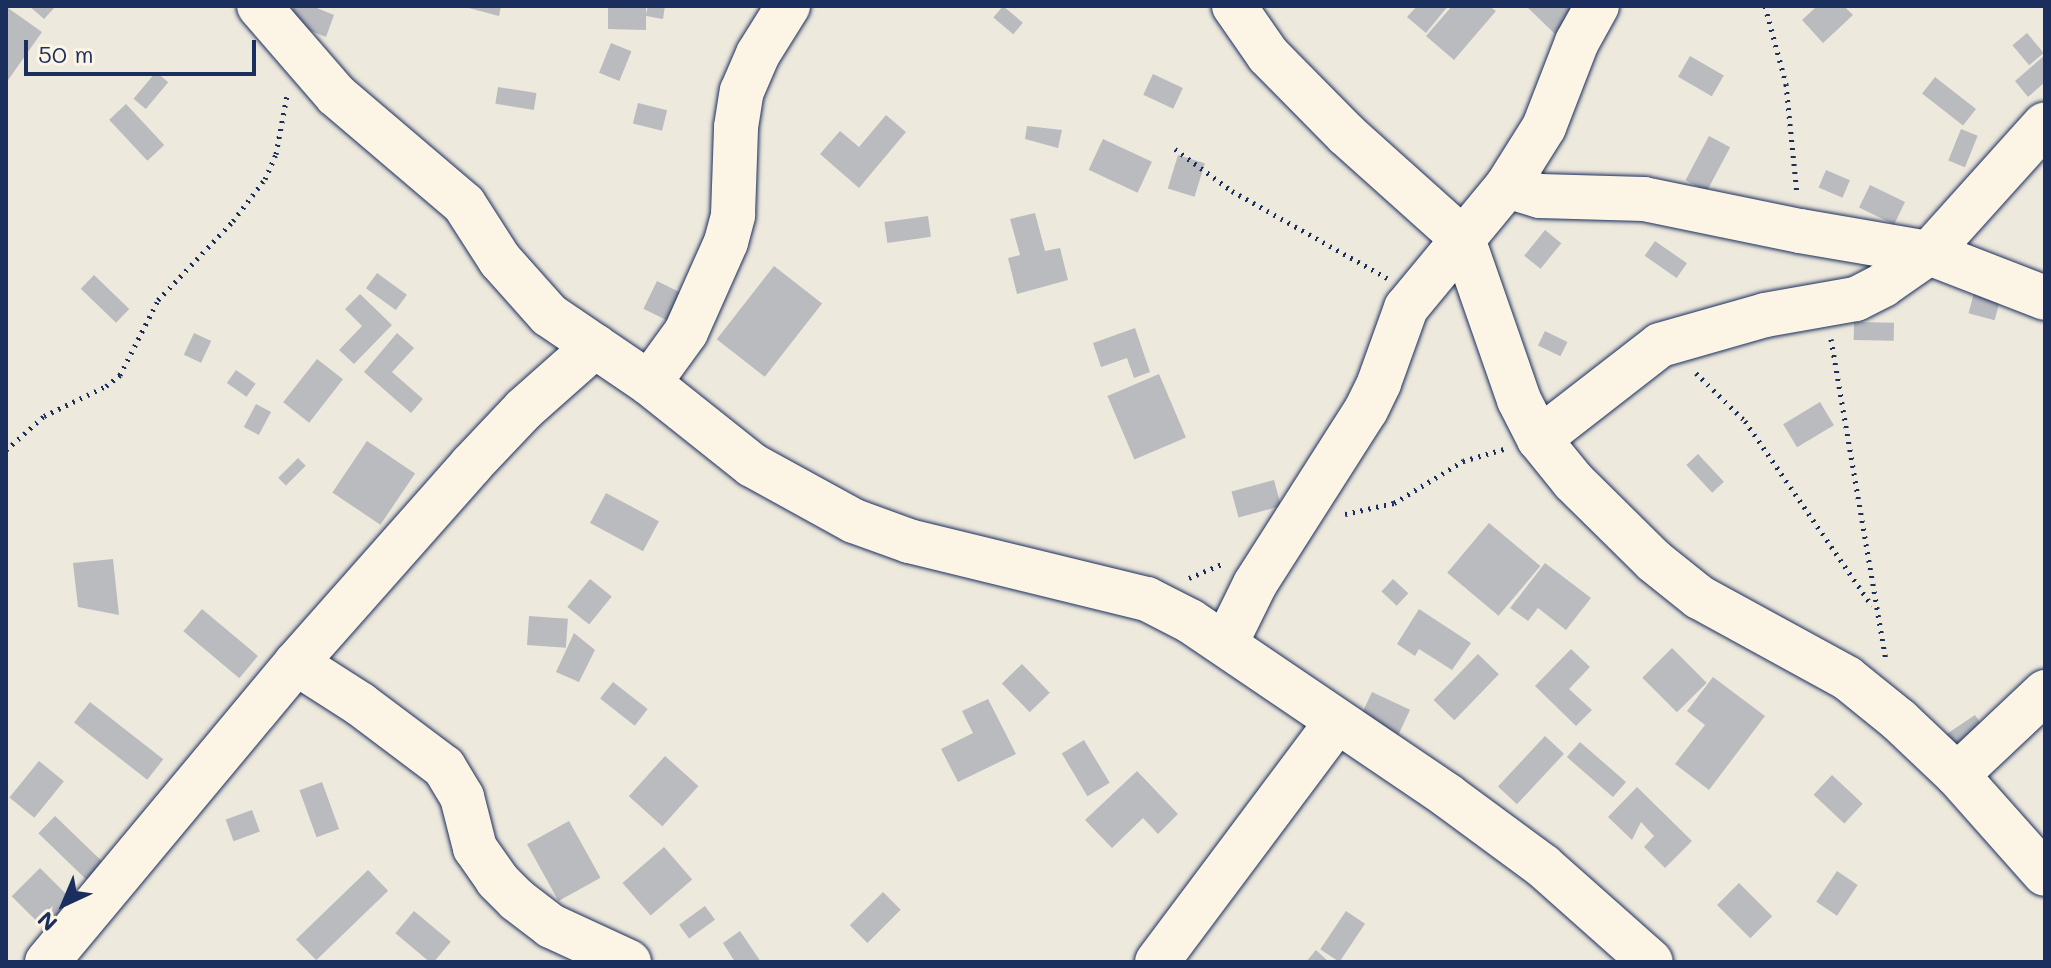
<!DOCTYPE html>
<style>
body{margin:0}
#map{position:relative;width:2051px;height:968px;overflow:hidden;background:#eee9dd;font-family:Mali,sans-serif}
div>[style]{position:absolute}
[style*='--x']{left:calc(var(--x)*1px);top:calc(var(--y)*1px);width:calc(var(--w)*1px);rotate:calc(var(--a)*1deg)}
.building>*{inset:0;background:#babbbe;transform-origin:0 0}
.path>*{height:5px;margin-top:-2.5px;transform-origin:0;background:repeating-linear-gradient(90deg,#1b2f5e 0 2px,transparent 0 8px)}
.roads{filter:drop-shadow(0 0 2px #1b2f5e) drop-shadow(0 0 2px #1b2f5e)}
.minor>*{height:44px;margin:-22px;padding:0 22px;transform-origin:22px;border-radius:22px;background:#fcf5e5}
span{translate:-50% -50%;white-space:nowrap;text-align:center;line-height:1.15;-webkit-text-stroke:7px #fcf5e5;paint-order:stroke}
.frame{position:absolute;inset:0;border:8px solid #1b2f5e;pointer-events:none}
.north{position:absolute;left:24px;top:864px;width:80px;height:80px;-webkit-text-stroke:6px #fcf5e5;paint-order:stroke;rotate:224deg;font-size:22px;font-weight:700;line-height:32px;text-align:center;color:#1b2f5e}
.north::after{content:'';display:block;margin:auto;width:28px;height:36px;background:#1b2f5e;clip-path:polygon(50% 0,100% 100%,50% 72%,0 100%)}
.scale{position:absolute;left:24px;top:40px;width:232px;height:36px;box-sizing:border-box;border:4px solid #1b2f5e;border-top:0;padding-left:10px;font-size:24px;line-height:28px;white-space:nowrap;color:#1b2f5e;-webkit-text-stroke:6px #fcf5e5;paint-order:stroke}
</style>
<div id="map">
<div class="building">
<div style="clip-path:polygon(29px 6px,56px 6px,44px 19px)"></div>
<div style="clip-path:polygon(294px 6px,312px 6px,334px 15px,326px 37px,288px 22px)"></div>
<div style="clip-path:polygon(461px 6px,501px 6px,499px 16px)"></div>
<div style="clip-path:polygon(608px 6px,646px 6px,646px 14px,648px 6px,665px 6px,663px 19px,646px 16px,646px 30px,608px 29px)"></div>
<div style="left:1003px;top:6px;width:26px;height:15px;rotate:40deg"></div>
<div style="clip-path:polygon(1417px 6px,1448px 6px,1426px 33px,1407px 17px)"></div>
<div style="clip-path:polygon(1452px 6px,1489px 6px,1496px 11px,1454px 60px,1426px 36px)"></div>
<div style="clip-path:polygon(1526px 6px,1574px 6px,1578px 10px,1555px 34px)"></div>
<div style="clip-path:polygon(1817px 6px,1844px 6px,1853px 15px,1823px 43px,1802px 20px)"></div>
<div style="clip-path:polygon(8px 8px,42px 32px,6px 83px,6px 11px)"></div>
<div style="left:2027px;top:33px;width:26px;height:19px;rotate:50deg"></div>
<div style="left:611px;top:43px;width:22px;height:32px;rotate:22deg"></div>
<div style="clip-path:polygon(2045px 55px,2045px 82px,2028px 97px,2015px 81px)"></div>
<div style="left:1690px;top:56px;width:39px;height:24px;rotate:30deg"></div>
<div style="left:156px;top:72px;width:16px;height:35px;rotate:40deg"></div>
<div style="left:1153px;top:74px;width:33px;height:23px;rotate:25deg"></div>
<div style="left:1935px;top:77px;width:52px;height:21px;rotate:38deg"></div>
<div style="left:498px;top:87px;width:39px;height:17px;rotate:9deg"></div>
<div style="left:638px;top:103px;width:30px;height:21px;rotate:14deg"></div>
<div style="left:126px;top:104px;width:56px;height:23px;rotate:47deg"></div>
<div style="clip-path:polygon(886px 115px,906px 132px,859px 188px,820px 154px,840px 131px,859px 147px)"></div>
<div style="clip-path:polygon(1027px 126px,1062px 130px,1058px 148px,1025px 139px)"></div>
<div style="left:1961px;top:129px;width:18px;height:34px;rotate:22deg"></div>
<div style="left:1709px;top:136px;width:24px;height:50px;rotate:28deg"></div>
<div style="left:1103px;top:139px;width:54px;height:34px;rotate:25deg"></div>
<div style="left:1178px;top:155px;width:28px;height:35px;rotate:17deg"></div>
<div style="left:1826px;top:170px;width:26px;height:19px;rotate:23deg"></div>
<div style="left:1870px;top:185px;width:39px;height:25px;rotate:26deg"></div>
<div style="clip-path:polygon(1035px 213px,1045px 251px,1060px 248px,1068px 280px,1017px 294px,1008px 258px,1020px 255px,1010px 219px)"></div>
<div style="left:928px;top:216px;width:21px;height:44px;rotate:82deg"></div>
<div style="left:1545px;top:230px;width:21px;height:33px;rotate:39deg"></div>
<div style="left:1655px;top:241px;width:39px;height:18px;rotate:35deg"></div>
<div style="left:774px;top:266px;width:61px;height:93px;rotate:38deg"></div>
<div style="left:377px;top:273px;width:37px;height:19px;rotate:36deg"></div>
<div style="left:94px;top:275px;width:49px;height:19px;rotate:44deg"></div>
<div style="left:657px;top:281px;width:30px;height:31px;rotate:26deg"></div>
<div style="left:1975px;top:289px;width:27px;height:25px;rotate:15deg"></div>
<div style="clip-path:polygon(360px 294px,392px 325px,354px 364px,339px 350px,362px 326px,345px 309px)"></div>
<div style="left:1854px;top:322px;width:40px;height:18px;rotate:1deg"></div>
<div style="clip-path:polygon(1135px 328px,1150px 372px,1134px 378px,1127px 358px,1101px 367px,1093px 343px)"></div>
<div style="left:1545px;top:331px;width:25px;height:16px;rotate:26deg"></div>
<div style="left:194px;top:333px;width:19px;height:24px;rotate:25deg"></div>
<div style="clip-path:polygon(397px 333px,414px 348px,392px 372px,423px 399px,411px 413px,364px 372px)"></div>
<div style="left:317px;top:359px;width:33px;height:55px;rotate:38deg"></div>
<div style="left:236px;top:370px;width:24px;height:16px;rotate:35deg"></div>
<div style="left:1159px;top:374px;width:69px;height:56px;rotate:67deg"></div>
<div style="left:1820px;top:402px;width:27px;height:43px;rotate:59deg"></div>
<div style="left:256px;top:404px;width:17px;height:26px;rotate:28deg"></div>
<div style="left:367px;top:441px;width:58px;height:62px;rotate:34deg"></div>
<div style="left:1698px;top:454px;width:38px;height:16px;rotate:47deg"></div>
<div style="left:298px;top:458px;width:11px;height:28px;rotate:45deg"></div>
<div style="left:1274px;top:480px;width:27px;height:44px;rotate:75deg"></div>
<div style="left:606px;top:493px;width:60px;height:34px;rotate:28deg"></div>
<div style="left:1489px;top:523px;width:67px;height:65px;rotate:40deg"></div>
<div style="clip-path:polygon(113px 559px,119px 615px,78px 607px,73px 563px)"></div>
<div style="clip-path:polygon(1545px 563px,1591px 598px,1566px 630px,1538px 608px,1528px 621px,1510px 608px)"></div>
<div style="left:590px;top:579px;width:28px;height:36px;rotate:39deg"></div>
<div style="left:1393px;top:579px;width:21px;height:17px;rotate:43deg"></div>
<div style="left:202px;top:609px;width:73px;height:29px;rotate:40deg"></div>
<div style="clip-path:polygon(1419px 609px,1471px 643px,1452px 670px,1419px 649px,1415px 656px,1397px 644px)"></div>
<div style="left:529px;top:616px;width:39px;height:29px;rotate:4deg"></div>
<div style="clip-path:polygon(574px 633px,595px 650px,579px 682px,556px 672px)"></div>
<div style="left:1672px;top:648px;width:49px;height:42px;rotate:45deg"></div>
<div style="clip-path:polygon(1571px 649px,1590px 667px,1569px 689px,1592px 710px,1576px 726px,1535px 686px)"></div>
<div style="left:1478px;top:654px;width:29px;height:64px;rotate:44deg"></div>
<div style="left:1022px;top:664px;width:40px;height:28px;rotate:46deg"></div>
<div style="clip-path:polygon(1713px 677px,1765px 716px,1709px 790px,1675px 764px,1705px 725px,1687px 711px)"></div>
<div style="left:613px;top:682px;width:44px;height:21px;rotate:38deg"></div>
<div style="left:1372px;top:692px;width:42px;height:32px;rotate:25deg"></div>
<div style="clip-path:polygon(988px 699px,1016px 754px,958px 782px,941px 749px,973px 733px,962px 711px)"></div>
<div style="left:90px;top:702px;width:93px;height:26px;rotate:38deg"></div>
<div style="left:1975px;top:715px;width:22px;height:40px;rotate:56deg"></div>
<div style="left:1545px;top:736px;width:26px;height:69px;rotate:43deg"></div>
<div style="left:1084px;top:740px;width:50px;height:26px;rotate:59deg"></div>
<div style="left:1580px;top:742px;width:61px;height:20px;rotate:41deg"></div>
<div style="left:665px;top:756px;width:45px;height:54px;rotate:42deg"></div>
<div style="left:39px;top:761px;width:32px;height:47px;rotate:39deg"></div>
<div style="clip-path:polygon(1137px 771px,1178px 814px,1158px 834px,1143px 818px,1112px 848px,1085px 820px)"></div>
<div style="left:1832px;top:775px;width:42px;height:27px;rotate:43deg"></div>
<div style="left:322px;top:782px;width:50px;height:24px;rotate:70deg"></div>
<div style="clip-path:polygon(1637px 787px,1692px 841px,1665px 868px,1644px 847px,1654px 836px,1641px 822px,1632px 840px,1608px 817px)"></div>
<div style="left:252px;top:810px;width:23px;height:28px;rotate:70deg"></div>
<div style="left:55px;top:816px;width:71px;height:24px;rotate:44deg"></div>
<div style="left:569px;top:821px;width:65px;height:48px;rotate:61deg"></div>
<div style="left:664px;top:847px;width:43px;height:55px;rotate:49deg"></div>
<div style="left:40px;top:868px;width:45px;height:40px;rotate:45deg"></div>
<div style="left:368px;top:870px;width:29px;height:100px;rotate:46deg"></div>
<div style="left:1837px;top:871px;width:25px;height:37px;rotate:34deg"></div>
<div style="left:1739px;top:883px;width:47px;height:31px;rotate:45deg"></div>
<div style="left:883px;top:892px;width:25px;height:47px;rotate:45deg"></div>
<div style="left:705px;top:906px;width:17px;height:32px;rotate:54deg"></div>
<div style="left:414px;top:911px;width:48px;height:29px;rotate:40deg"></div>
<div style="left:1346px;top:911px;width:23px;height:46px;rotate:34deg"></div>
<div style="clip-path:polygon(740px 931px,761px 962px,735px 962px,723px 943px)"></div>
<div style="clip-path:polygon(1316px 950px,1329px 962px,1306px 962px)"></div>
</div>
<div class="path">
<div style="--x:1765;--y:6;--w:81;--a:74.9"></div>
<div style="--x:1786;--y:84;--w:111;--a:84.3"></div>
<div style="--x:1175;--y:149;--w:71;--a:36.4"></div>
<div style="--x:1232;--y:191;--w:178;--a:29.3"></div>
<div style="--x:1831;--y:339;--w:326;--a:80.3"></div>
<div style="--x:1696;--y:373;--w:69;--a:44.4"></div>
<div style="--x:1745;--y:421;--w:224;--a:55.5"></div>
<div style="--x:6;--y:450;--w:51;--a:-41.8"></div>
<div style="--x:44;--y:416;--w:69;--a:-25.8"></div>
<div style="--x:106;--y:386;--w:18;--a:-38"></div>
<div style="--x:120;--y:375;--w:84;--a:-63.1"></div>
<div style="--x:158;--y:300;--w:109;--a:-46.5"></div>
<div style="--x:233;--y:221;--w:53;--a:-52.7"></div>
<div style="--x:265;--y:179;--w:27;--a:-66"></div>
<div style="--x:276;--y:154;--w:60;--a:-79.4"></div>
<div style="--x:1345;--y:514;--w:50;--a:-12.7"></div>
<div style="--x:1394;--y:503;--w:81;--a:-31.3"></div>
<div style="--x:1463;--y:461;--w:43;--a:-16.3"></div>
<div style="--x:1189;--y:578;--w:38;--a:-23"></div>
</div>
<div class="roads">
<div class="minor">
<div style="--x:259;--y:6;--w:118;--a:49.1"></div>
<div style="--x:336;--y:95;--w:168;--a:40.4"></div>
<div style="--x:464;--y:204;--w:67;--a:57.3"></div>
<div style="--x:500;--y:260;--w:74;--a:48.3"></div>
<div style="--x:549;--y:315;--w:121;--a:34.2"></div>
<div style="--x:649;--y:383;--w:132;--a:38.5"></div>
<div style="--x:752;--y:465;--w:116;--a:28.8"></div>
<div style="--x:854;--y:521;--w:59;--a:20"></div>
<div style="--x:909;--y:541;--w:245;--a:13.7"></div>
<div style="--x:1147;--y:599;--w:48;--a:27.1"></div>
<div style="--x:1190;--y:621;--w:312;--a:34.1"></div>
<div style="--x:1448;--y:796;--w:118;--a:36.4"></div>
<div style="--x:1543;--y:866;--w:144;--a:41.6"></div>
<div style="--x:1234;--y:6;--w:60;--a:55.2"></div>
<div style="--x:1268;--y:55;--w:112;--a:45.4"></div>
<div style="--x:1347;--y:135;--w:156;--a:41.9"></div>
<div style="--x:1463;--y:239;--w:170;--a:70.8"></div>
<div style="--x:1519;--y:400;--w:44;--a:62.9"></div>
<div style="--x:1539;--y:439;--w:54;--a:51"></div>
<div style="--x:1573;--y:481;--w:114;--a:44.6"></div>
<div style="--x:1654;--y:561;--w:58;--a:38.7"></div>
<div style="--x:1699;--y:597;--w:169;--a:28.7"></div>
<div style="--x:1847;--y:678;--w:67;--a:38.9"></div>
<div style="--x:1899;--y:720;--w:80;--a:43.5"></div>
<div style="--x:1957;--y:775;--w:132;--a:48.4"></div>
<div style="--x:1507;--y:186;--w:34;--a:17"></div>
<div style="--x:1540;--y:196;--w:104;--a:1.7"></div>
<div style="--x:1644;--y:199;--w:159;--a:11.6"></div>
<div style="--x:1800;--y:231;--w:131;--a:9.7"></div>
<div style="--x:1929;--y:253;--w:124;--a:21.2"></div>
<div style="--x:649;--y:383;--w:63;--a:-54"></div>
<div style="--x:686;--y:332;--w:98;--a:-66"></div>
<div style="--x:726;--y:242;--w:28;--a:-75"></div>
<div style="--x:733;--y:215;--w:88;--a:-88"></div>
<div style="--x:736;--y:127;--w:36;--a:-81"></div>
<div style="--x:742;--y:91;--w:40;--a:-66.6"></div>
<div style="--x:758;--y:54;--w:57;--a:-58"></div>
<div style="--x:1539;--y:439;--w:153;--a:-37.8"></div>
<div style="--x:1660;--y:345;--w:109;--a:-15.9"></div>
<div style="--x:1765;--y:315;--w:92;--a:-10"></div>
<div style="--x:1856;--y:299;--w:30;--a:-27"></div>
<div style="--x:1883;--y:285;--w:56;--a:-34.8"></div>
<div style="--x:1929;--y:253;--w:173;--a:-48"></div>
<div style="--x:1226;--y:643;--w:66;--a:-63.8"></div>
<div style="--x:1255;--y:584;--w:206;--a:-57.5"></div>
<div style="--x:1366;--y:410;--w:30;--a:-64"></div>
<div style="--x:1379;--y:383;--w:80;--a:-70.2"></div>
<div style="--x:1406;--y:308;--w:158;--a:-50.4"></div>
<div style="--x:1507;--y:186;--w:70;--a:-57.9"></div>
<div style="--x:1544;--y:127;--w:91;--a:-68.8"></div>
<div style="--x:1577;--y:42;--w:41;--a:-60.9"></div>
<div style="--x:296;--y:663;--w:76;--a:32.6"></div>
<div style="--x:360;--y:704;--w:105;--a:36.9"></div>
<div style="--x:444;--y:767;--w:35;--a:59"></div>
<div style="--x:462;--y:797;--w:53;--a:75.7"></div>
<div style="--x:475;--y:848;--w:39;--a:55"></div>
<div style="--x:497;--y:880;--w:28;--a:45"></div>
<div style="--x:517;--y:900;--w:43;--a:37.4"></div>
<div style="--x:551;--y:926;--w:86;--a:24.8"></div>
<div style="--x:1957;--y:775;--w:121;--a:-43.3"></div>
<div style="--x:47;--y:962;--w:389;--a:-50.2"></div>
<div style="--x:296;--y:663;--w:264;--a:-48.5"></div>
<div style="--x:471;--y:465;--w:77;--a:-46.6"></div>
<div style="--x:524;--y:409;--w:95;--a:-41.6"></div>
<div style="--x:1157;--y:962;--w:299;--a:-53.2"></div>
</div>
</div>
<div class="frame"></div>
<div class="north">N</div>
<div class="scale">50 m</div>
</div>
